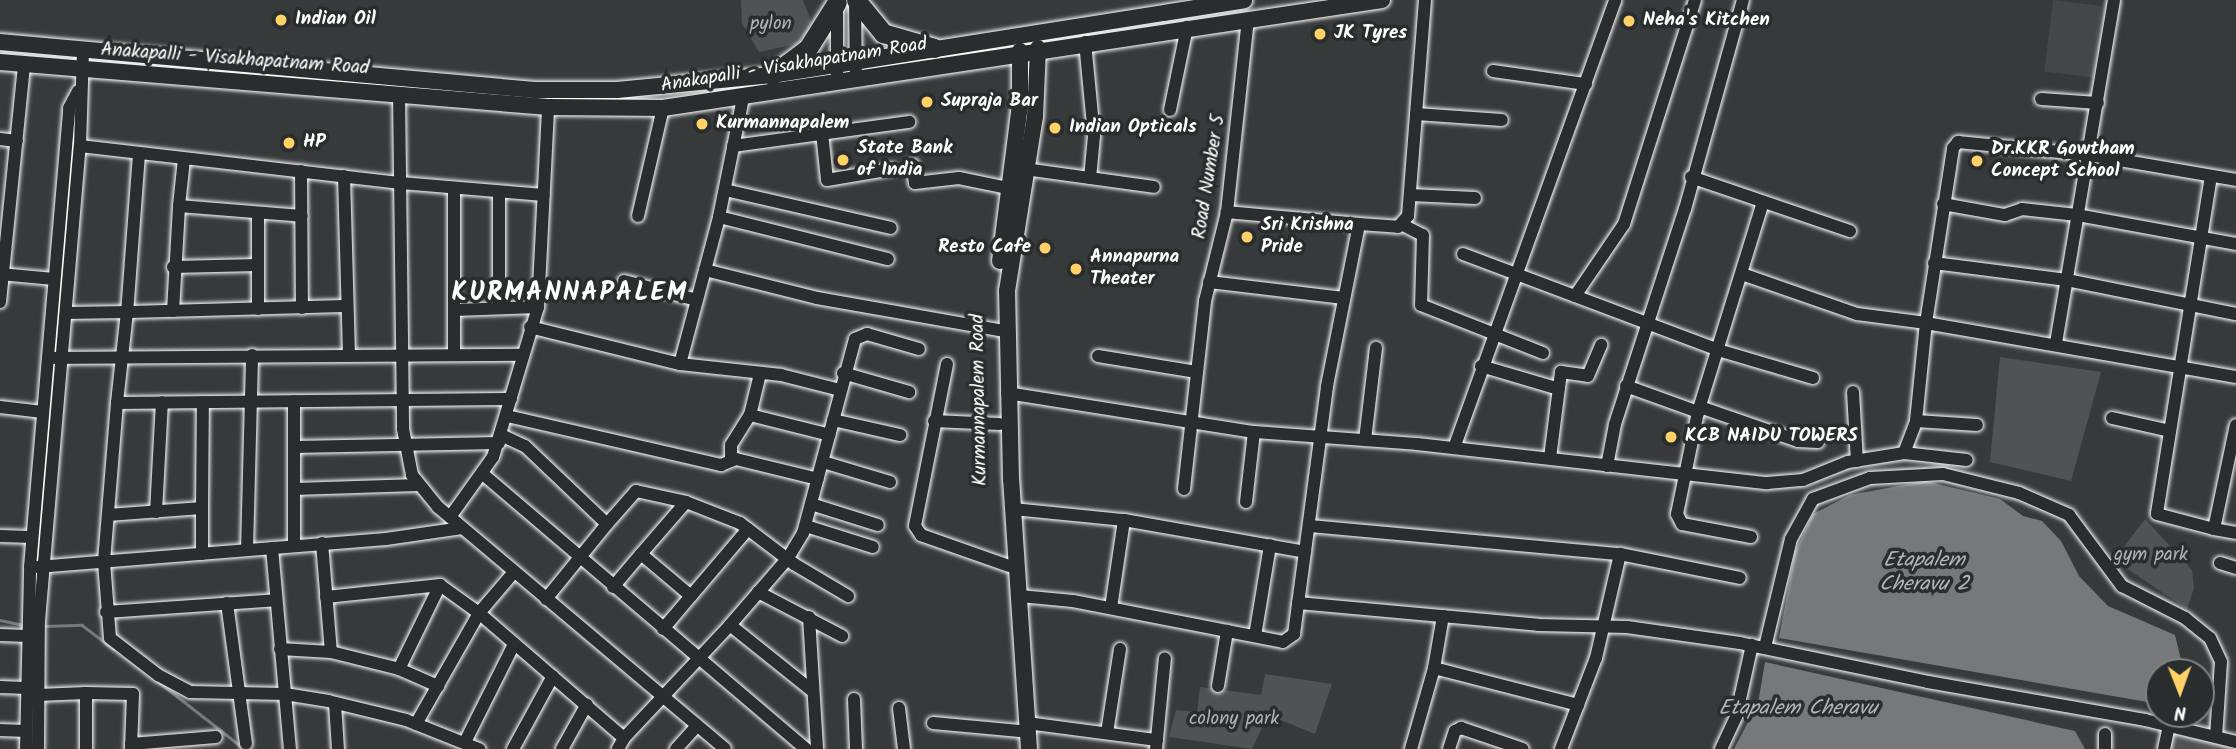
<!DOCTYPE html>
<style>
body{margin:0}
#map{position:relative;width:2236px;height:749px;overflow:hidden;background:#373a3b;font-family:Kalam,sans-serif}
div>[style]{position:absolute}
[style*='--x']{left:calc(var(--x)*1px);top:calc(var(--y)*1px);width:calc(var(--w)*1px);rotate:calc(var(--a)*1deg)}
.built>*{inset:0;background:#444748;transform-origin:0 0}
.green>*{inset:0;background:#505354}
.water>*{inset:0;background:#767879}
.stream>*{height:2.5px;margin:-1.25px;padding:0 1.25px;transform-origin:1.25px;border-radius:1.25px;background:#767879}
.roads{filter:drop-shadow(0 0 2px #fff) drop-shadow(0 0 2px #fff)}
.minor>*{height:12px;margin:-6px;padding:0 6px;transform-origin:6px;border-radius:6px;background:#2a2d2e}
.major>*{height:16px;margin:-8px;padding:0 8px;transform-origin:8px;border-radius:8px;background:#2a2d2e}
.highway>*{height:19px;margin:-9.5px;padding:0 9.5px;transform-origin:9.5px;border-radius:9.5px;background:#2a2d2e}
.dots>*{width:19px;height:19px;translate:-50% -50%;box-sizing:border-box;border:4px solid #2a2d2e;border-radius:50%}
span{translate:-50% -50%;white-space:nowrap;text-align:center;line-height:1.15;-webkit-text-stroke:7px #2a2d2e;paint-order:stroke}
.poi-label{font-size:19px;color:#fff;font-weight:700}
.left{translate:0 -50%;text-align:left}
.right{translate:-100% -50%;text-align:right}
.park-label{font-size:19px;color:#b0b2b2}
.street-label{font-size:19px;color:#fff}
.water-label{font-size:21px;color:#b4b5b5;font-style:italic}
.district-label{font-size:26px;color:#fff;font-weight:700;letter-spacing:2px}
.north{position:absolute;left:2145px;top:658px;width:70px;height:70px;box-sizing:border-box;background:#2a2d2e;border:2px solid #7f8182;border-radius:50%;rotate:179deg;font-size:19px;font-weight:700;line-height:28px;text-align:center;color:#fff}
.north::after{content:'';display:block;margin:auto;width:24px;height:32px;background:#ffd166;clip-path:polygon(50% 0,100% 100%,50% 72%,0 100%)}
</style>
<div id="map">
<div class="built">
<div style="left:2053px;top:0;width:49px;height:72px;rotate:7deg"></div>
</div>
<div class="green">
<div style="clip-path:polygon(741px 0,803px 0,813px 26px,797px 44px,759px 52px,742px 23px)"></div>
<div style="clip-path:polygon(2000px 357px,2101px 372px,2071px 481px,1990px 462px)"></div>
<div style="clip-path:polygon(2145px 519px,2192px 570px,2194px 588px,2187px 609px,2114px 560px)"></div>
<div style="clip-path:polygon(1265px 674px,1332px 684px,1315px 734px,1268px 715px,1252px 749px,1169px 737px,1176px 710px,1197px 712px,1200px 687px,1261px 695px)"></div>
<div style="clip-path:polygon(2173px 734px,2236px 747px,2236px 749px,2170px 749px)"></div>
</div>
<div class="water">
<div style="clip-path:polygon(1925px 481px,2000px 499px,2023px 516px,2042px 521px,2061px 541px,2079px 576px,2108px 606px,2175px 635px,2184px 672px,2159px 672px,2159px 704px,1779px 638px,1795px 552px,1813px 514px,1850px 495px)"></div>
<div style="clip-path:polygon(1765px 662px,2075px 731px,2085px 749px,1734px 749px,1758px 703px)"></div>
</div>
<div class="stream">
<div style="--x:0;--y:620;--w:25;--a:12"></div>
<div style="--x:45;--y:626;--w:37;--a:-2"></div>
<div style="--x:82;--y:625;--w:40;--a:37"></div>
<div style="--x:159;--y:682;--w:105;--a:38.1"></div>
</div>
<div class="roads">
<div class="minor">
<div style="--x:855;--y:0;--w:79;--a:89.3"></div>
<div style="--x:1085;--y:42;--w:94;--a:84.5"></div>
<div style="--x:1094;--y:136;--w:42;--a:95.4"></div>
<div style="--x:1493;--y:71;--w:94;--a:8"></div>
<div style="--x:837;--y:74;--w:69;--a:-90"></div>
<div style="--x:399;--y:93;--w:336;--a:89.3"></div>
<div style="--x:403;--y:429;--w:47;--a:78.9"></div>
<div style="--x:412;--y:475;--w:41;--a:50.9"></div>
<div style="--x:438;--y:507;--w:375;--a:40.1"></div>
<div style="--x:2041;--y:99;--w:57;--a:4"></div>
<div style="--x:1170;--y:110;--w:85;--a:-78.4"></div>
<div style="--x:1416;--y:114;--w:86;--a:4"></div>
<div style="--x:822;--y:133;--w:47;--a:83.9"></div>
<div style="--x:827;--y:180;--w:66;--a:-9.6"></div>
<div style="--x:0;--y:139;--w:17;--a:7"></div>
<div style="--x:80;--y:146;--w:323;--a:6.6"></div>
<div style="--x:401;--y:183;--w:143;--a:4.8"></div>
<div style="--x:733;--y:146;--w:178;--a:-7.8"></div>
<div style="--x:139;--y:154;--w:158;--a:94.3"></div>
<div style="--x:127;--y:312;--w:220;--a:-1.6"></div>
<div style="--x:184;--y:159;--w:47;--a:96.1"></div>
<div style="--x:179;--y:206;--w:123;--a:4.6"></div>
<div style="--x:913;--y:165;--w:18;--a:84"></div>
<div style="--x:915;--y:183;--w:44;--a:-6.5"></div>
<div style="--x:959;--y:178;--w:59;--a:11.7"></div>
<div style="--x:1025;--y:169;--w:130;--a:7.9"></div>
<div style="--x:301;--y:171;--w:137;--a:89.6"></div>
<div style="--x:344;--y:176;--w:178;--a:88.4"></div>
<div style="--x:2211;--y:176;--w:342;--a:99.1"></div>
<div style="--x:2157;--y:514;--w:59;--a:14.7"></div>
<div style="--x:2214;--y:529;--w:106;--a:-78.1"></div>
<div style="--x:1691;--y:177;--w:168;--a:18.8"></div>
<div style="--x:725;--y:190;--w:170;--a:12.9"></div>
<div style="--x:499;--y:192;--w:116;--a:90"></div>
<div style="--x:1410;--y:195;--w:65;--a:2.6"></div>
<div style="--x:1943;--y:204;--w:63;--a:10.1"></div>
<div style="--x:2005;--y:215;--w:18;--a:-19"></div>
<div style="--x:2022;--y:209;--w:55;--a:6.2"></div>
<div style="--x:2077;--y:215;--w:162;--a:10.3"></div>
<div style="--x:638;--y:216;--w:111;--a:-77"></div>
<div style="--x:719;--y:217;--w:174;--a:14"></div>
<div style="--x:1359;--y:224;--w:39;--a:4"></div>
<div style="--x:1398;--y:227;--w:15;--a:-48"></div>
<div style="--x:1408;--y:216;--w:217;--a:-85.5"></div>
<div style="--x:1403;--y:225;--w:22;--a:27"></div>
<div style="--x:1423;--y:235;--w:70;--a:91.6"></div>
<div style="--x:1421;--y:305;--w:131;--a:21.5"></div>
<div style="--x:1463;--y:254;--w:272;--a:20.6"></div>
<div style="--x:1718;--y:350;--w:99;--a:16.4"></div>
<div style="--x:1934;--y:263;--w:134;--a:7.3"></div>
<div style="--x:2067;--y:280;--w:172;--a:11.4"></div>
<div style="--x:173;--y:267;--w:85;--a:-1.3"></div>
<div style="--x:705;--y:270;--w:115;--a:14"></div>
<div style="--x:817;--y:298;--w:185;--a:10"></div>
<div style="--x:0;--y:274;--w:54;--a:5.3"></div>
<div style="--x:1742;--y:274;--w:122;--a:19.2"></div>
<div style="--x:1857;--y:314;--w:70;--a:7.4"></div>
<div style="--x:1926;--y:323;--w:177;--a:-81.2"></div>
<div style="--x:1953;--y:148;--w:8;--a:-50"></div>
<div style="--x:1958;--y:142;--w:133;--a:5.6"></div>
<div style="--x:2090;--y:155;--w:148;--a:9.7"></div>
<div style="--x:624;--y:281;--w:75;--a:14.6"></div>
<div style="--x:1209;--y:282;--w:136;--a:6.8"></div>
<div style="--x:1575;--y:296;--w:87;--a:-55.8"></div>
<div style="--x:1624;--y:224;--w:235;--a:-72.4"></div>
<div style="--x:0;--y:302;--w:239;--a:-84.2"></div>
<div style="--x:258;--y:309;--w:94;--a:-90"></div>
<div style="--x:455;--y:310;--w:83;--a:-2.1"></div>
<div style="--x:173;--y:311;--w:105;--a:-86.7"></div>
<div style="--x:66;--y:313;--w:61;--a:-0.9"></div>
<div style="--x:127;--y:312;--w:92;--a:96.3"></div>
<div style="--x:117;--y:403;--w:394;--a:-0.6"></div>
<div style="--x:530;--y:327;--w:154;--a:13.9"></div>
<div style="--x:680;--y:364;--w:152;--a:-75.1"></div>
<div style="--x:719;--y:217;--w:121;--a:-78.6"></div>
<div style="--x:2056;--y:343;--w:348;--a:-80.4"></div>
<div style="--x:454;--y:354;--w:165;--a:-90"></div>
<div style="--x:1098;--y:356;--w:100;--a:9.2"></div>
<div style="--x:54;--y:358;--w:468;--a:-0.4"></div>
<div style="--x:680;--y:364;--w:102;--a:6.2"></div>
<div style="--x:781;--y:375;--w:61;--a:14.3"></div>
<div style="--x:947;--y:364;--w:165;--a:101.2"></div>
<div style="--x:915;--y:526;--w:11;--a:56"></div>
<div style="--x:921;--y:535;--w:93;--a:19.4"></div>
<div style="--x:1481;--y:366;--w:81;--a:16.4"></div>
<div style="--x:843;--y:373;--w:69;--a:16.1"></div>
<div style="--x:1626;--y:386;--w:77;--a:19.9"></div>
<div style="--x:1853;--y:392;--w:69;--a:86.7"></div>
<div style="--x:1007;--y:393;--w:250;--a:9"></div>
<div style="--x:1254;--y:432;--w:163;--a:4.2"></div>
<div style="--x:1417;--y:444;--w:352;--a:6.4"></div>
<div style="--x:1767;--y:483;--w:36;--a:-5"></div>
<div style="--x:1803;--y:480;--w:48;--a:-21.8"></div>
<div style="--x:1848;--y:462;--w:57;--a:-9.1"></div>
<div style="--x:1904;--y:453;--w:63;--a:6.3"></div>
<div style="--x:294;--y:401;--w:145;--a:90"></div>
<div style="--x:117;--y:403;--w:160;--a:94.7"></div>
<div style="--x:104;--y:562;--w:76;--a:85.5"></div>
<div style="--x:110;--y:638;--w:61;--a:37.6"></div>
<div style="--x:158;--y:675;--w:36;--a:28"></div>
<div style="--x:190;--y:692;--w:95;--a:1.2"></div>
<div style="--x:285;--y:694;--w:44;--a:9.2"></div>
<div style="--x:328;--y:701;--w:80;--a:13.7"></div>
<div style="--x:406;--y:720;--w:79;--a:21.7"></div>
<div style="--x:0;--y:407;--w:43;--a:6.6"></div>
<div style="--x:1700;--y:407;--w:104;--a:19.1"></div>
<div style="--x:1798;--y:441;--w:20;--a:3"></div>
<div style="--x:750;--y:415;--w:82;--a:14"></div>
<div style="--x:507;--y:416;--w:220;--a:12.9"></div>
<div style="--x:721;--y:465;--w:16;--a:-22"></div>
<div style="--x:736;--y:459;--w:84;--a:13.7"></div>
<div style="--x:2112;--y:418;--w:59;--a:12.6"></div>
<div style="--x:833;--y:420;--w:69;--a:12.6"></div>
<div style="--x:934;--y:421;--w:65;--a:2.6"></div>
<div style="--x:1916;--y:421;--w:61;--a:3.8"></div>
<div style="--x:501;--y:435;--w:26;--a:25"></div>
<div style="--x:525;--y:446;--w:113;--a:43.6"></div>
<div style="--x:607;--y:524;--w:44;--a:-48.7"></div>
<div style="--x:636;--y:491;--w:51;--a:12.4"></div>
<div style="--x:686;--y:502;--w:58;--a:21.3"></div>
<div style="--x:740;--y:523;--w:68;--a:37.2"></div>
<div style="--x:794;--y:564;--w:63;--a:30.7"></div>
<div style="--x:1365;--y:440;--w:93;--a:-83.2"></div>
<div style="--x:294;--y:447;--w:205;--a:-1.1"></div>
<div style="--x:1454;--y:448;--w:476;--a:-70.2"></div>
<div style="--x:1904;--y:453;--w:34;--a:-69"></div>
<div style="--x:1916;--y:421;--w:99;--a:-84.2"></div>
<div style="--x:1926;--y:323;--w:315;--a:9.9"></div>
<div style="--x:1550;--y:458;--w:87;--a:-82.7"></div>
<div style="--x:1561;--y:372;--w:27;--a:8"></div>
<div style="--x:1588;--y:376;--w:34;--a:-67"></div>
<div style="--x:731;--y:461;--w:16;--a:-90"></div>
<div style="--x:731;--y:445;--w:36;--a:-58"></div>
<div style="--x:750;--y:415;--w:42;--a:-76.3"></div>
<div style="--x:823;--y:462;--w:70;--a:16.6"></div>
<div style="--x:1607;--y:466;--w:43;--a:-79.2"></div>
<div style="--x:1615;--y:424;--w:226;--a:-72"></div>
<div style="--x:1685;--y:209;--w:217;--a:-74.5"></div>
<div style="--x:484;--y:475;--w:423;--a:40.4"></div>
<div style="--x:294;--y:489;--w:124;--a:-1.8"></div>
<div style="--x:1184;--y:489;--w:189;--a:-83.6"></div>
<div style="--x:1205;--y:301;--w:92;--a:-76.1"></div>
<div style="--x:1227;--y:212;--w:194;--a:-83.8"></div>
<div style="--x:686;--y:502;--w:69;--a:130.9"></div>
<div style="--x:641;--y:554;--w:65;--a:40"></div>
<div style="--x:691;--y:596;--w:88;--a:-49.6"></div>
<div style="--x:1246;--y:502;--w:70;--a:-83.5"></div>
<div style="--x:811;--y:504;--w:70;--a:17.4"></div>
<div style="--x:202;--y:508;--w:46;--a:90"></div>
<div style="--x:1013;--y:509;--w:112;--a:5.7"></div>
<div style="--x:1124;--y:520;--w:184;--a:10"></div>
<div style="--x:156;--y:512;--w:110;--a:-86.9"></div>
<div style="--x:108;--y:515;--w:94;--a:-4.3"></div>
<div style="--x:202;--y:508;--w:106;--a:-89.5"></div>
<div style="--x:450;--y:517;--w:74;--a:-54.4"></div>
<div style="--x:493;--y:457;--w:157;--a:-73.3"></div>
<div style="--x:538;--y:307;--w:200;--a:-87.1"></div>
<div style="--x:806;--y:526;--w:70;--a:17.4"></div>
<div style="--x:1310;--y:526;--w:311;--a:5.2"></div>
<div style="--x:1620;--y:554;--w:122;--a:11.3"></div>
<div style="--x:2214;--y:529;--w:22;--a:10"></div>
<div style="--x:0;--y:536;--w:32;--a:2"></div>
<div style="--x:1751;--y:537;--w:70;--a:-169.3"></div>
<div style="--x:1682;--y:524;--w:11;--a:-117"></div>
<div style="--x:1677;--y:514;--w:104;--a:-78.4"></div>
<div style="--x:1698;--y:412;--w:220;--a:-72.8"></div>
<div style="--x:322;--y:543;--w:109;--a:85.3"></div>
<div style="--x:272;--y:548;--w:202;--a:84.9"></div>
<div style="--x:247;--y:550;--w:195;--a:-88.5"></div>
<div style="--x:2220;--y:563;--w:17;--a:17"></div>
<div style="--x:37;--y:567;--w:350;--a:-4.6"></div>
<div style="--x:386;--y:539;--w:77;--a:-8.2"></div>
<div style="--x:613;--y:587;--w:43;--a:-49.7"></div>
<div style="--x:758;--y:592;--w:95;--a:27.6"></div>
<div style="--x:1020;--y:596;--w:53;--a:5.4"></div>
<div style="--x:1073;--y:601;--w:214;--a:11"></div>
<div style="--x:1283;--y:642;--w:14;--a:-36"></div>
<div style="--x:1294;--y:634;--w:250;--a:-82.4"></div>
<div style="--x:1327;--y:386;--w:165;--a:-78.8"></div>
<div style="--x:1359;--y:224;--w:133;--a:-174.8"></div>
<div style="--x:326;--y:597;--w:115;--a:-6"></div>
<div style="--x:440;--y:585;--w:48;--a:35.7"></div>
<div style="--x:479;--y:613;--w:54;--a:-49.5"></div>
<div style="--x:546;--y:599;--w:97;--a:-50.9"></div>
<div style="--x:227;--y:603;--w:142;--a:82.3"></div>
<div style="--x:1298;--y:603;--w:241;--a:5.2"></div>
<div style="--x:1538;--y:625;--w:89;--a:1.3"></div>
<div style="--x:1627;--y:627;--w:114;--a:8.1"></div>
<div style="--x:1740;--y:643;--w:192;--a:11.7"></div>
<div style="--x:1928;--y:682;--w:220;--a:9.9"></div>
<div style="--x:2145;--y:720;--w:94;--a:13.6"></div>
<div style="--x:1111;--y:608;--w:89;--a:-81.6"></div>
<div style="--x:106;--y:612;--w:170;--a:-4"></div>
<div style="--x:1443;--y:616;--w:53;--a:99.8"></div>
<div style="--x:1434;--y:668;--w:149;--a:14.4"></div>
<div style="--x:809;--y:617;--w:132;--a:86.5"></div>
<div style="--x:730;--y:625;--w:104;--a:38.7"></div>
<div style="--x:663;--y:629;--w:43;--a:-49.7"></div>
<div style="--x:0;--y:635;--w:27;--a:2"></div>
<div style="--x:1255;--y:636;--w:92;--a:-80.6"></div>
<div style="--x:1765;--y:647;--w:111;--a:-76.5"></div>
<div style="--x:1791;--y:539;--w:46;--a:-61.2"></div>
<div style="--x:1813;--y:499;--w:61;--a:-20.2"></div>
<div style="--x:1870;--y:478;--w:73;--a:-3.1"></div>
<div style="--x:1943;--y:474;--w:78;--a:14"></div>
<div style="--x:2019;--y:493;--w:55;--a:23.7"></div>
<div style="--x:2069;--y:515;--w:89;--a:53.3"></div>
<div style="--x:2122;--y:586;--w:71;--a:26.9"></div>
<div style="--x:2185;--y:618;--w:32;--a:39"></div>
<div style="--x:2210;--y:638;--w:26;--a:65"></div>
<div style="--x:2221;--y:662;--w:75;--a:93.8"></div>
<div style="--x:280;--y:649;--w:51;--a:3.4"></div>
<div style="--x:331;--y:652;--w:70;--a:14"></div>
<div style="--x:399;--y:669;--w:43;--a:23.6"></div>
<div style="--x:399;--y:669;--w:93;--a:-64"></div>
<div style="--x:1218;--y:686;--w:56;--a:-80.7"></div>
<div style="--x:0;--y:687;--w:26;--a:2"></div>
<div style="--x:86;--y:693;--w:47;--a:1.2"></div>
<div style="--x:133;--y:694;--w:55;--a:92.1"></div>
<div style="--x:38;--y:695;--w:48;--a:-2.4"></div>
<div style="--x:86;--y:693;--w:56;--a:90"></div>
<div style="--x:854;--y:699;--w:50;--a:87.7"></div>
<div style="--x:335;--y:703;--w:46;--a:86.3"></div>
<div style="--x:899;--y:708;--w:41;--a:83"></div>
<div style="--x:933;--y:723;--w:87;--a:5.3"></div>
<div style="--x:1027;--y:723;--w:131;--a:7.5"></div>
<div style="--x:416;--y:724;--w:128;--a:-60.4"></div>
<div style="--x:479;--y:613;--w:191;--a:40.8"></div>
<div style="--x:624;--y:738;--w:13;--a:119"></div>
<div style="--x:0;--y:730;--w:26;--a:2"></div>
<div style="--x:1107;--y:733;--w:85;--a:-81.2"></div>
<div style="--x:624;--y:738;--w:155;--a:-46.8"></div>
<div style="--x:730;--y:625;--w:89;--a:-49.1"></div>
<div style="--x:788;--y:558;--w:29;--a:-59"></div>
<div style="--x:803;--y:533;--w:201;--a:-75"></div>
<div style="--x:855;--y:339;--w:13;--a:-23"></div>
<div style="--x:867;--y:334;--w:54;--a:16.1"></div>
<div style="--x:465;--y:742;--w:110;--a:-63.4"></div>
<div style="--x:131;--y:744;--w:85;--a:-4.7"></div>
<div style="--x:26;--y:749;--w:182;--a:-88.7"></div>
<div style="--x:30;--y:567;--w:461;--a:-85.1"></div>
<div style="--x:69;--y:108;--w:19;--a:-62"></div>
<div style="--x:38;--y:749;--w:128;--a:-89.6"></div>
<div style="--x:39;--y:621;--w:477;--a:-85.1"></div>
<div style="--x:80;--y:146;--w:97;--a:-88.2"></div>
<div style="--x:513;--y:749;--w:83;--a:-61.3"></div>
<div style="--x:562;--y:749;--w:51;--a:-60.9"></div>
<div style="--x:676;--y:749;--w:31;--a:-48"></div>
<div style="--x:1156;--y:749;--w:91;--a:-84.4"></div>
<div style="--x:1411;--y:749;--w:84;--a:-74.1"></div>
<div style="--x:1449;--y:749;--w:19;--a:-72"></div>
<div style="--x:1455;--y:731;--w:7;--a:-27"></div>
<div style="--x:1461;--y:728;--w:65;--a:18.7"></div>
<div style="--x:1561;--y:749;--w:97;--a:-69"></div>
<div style="--x:1596;--y:658;--w:107;--a:-77"></div>
<div style="--x:1721;--y:749;--w:35;--a:-65"></div>
<div style="--x:1736;--y:717;--w:74;--a:-77.5"></div>
<div style="--x:2105;--y:749;--w:15;--a:-90"></div>
<div style="--x:2164;--y:749;--w:25;--a:-78"></div>
</div>
<div class="major">
<div style="--x:0;--y:42;--w:537;--a:5.13"></div>
<div style="--x:535;--y:90;--w:82;--a:0"></div>
<div style="--x:617;--y:90;--w:156;--a:-5.5"></div>
<div style="--x:772;--y:75;--w:478;--a:-9"></div>
<div style="--x:0;--y:62;--w:550;--a:4.69"></div>
<div style="--x:548;--y:107;--w:115;--a:0.5"></div>
<div style="--x:663;--y:108;--w:727;--a:-8.54"></div>
<div style="--x:1000;--y:261;--w:157;--a:-82.7"></div>
<div style="--x:1020;--y:105;--w:54;--a:-90"></div>
<div style="--x:1029;--y:749;--w:270;--a:-93.8"></div>
<div style="--x:1011;--y:480;--w:189;--a:-91.2"></div>
<div style="--x:1007;--y:291;--w:176;--a:-80.9"></div>
<div style="--x:1035;--y:117;--w:69;--a:-87.5"></div>
</div>
<div class="highway">
<div style="--x:856;--y:0;--w:43;--a:50.7"></div>
<div style="--x:883;--y:33;--w:53;--a:16.4"></div>
<div style="--x:772;--y:75;--w:45;--a:-36.9"></div>
<div style="--x:808;--y:48;--w:54;--a:-57.8"></div>
</div>
</div>
<div class="dots">
<div style="left:281px;top:20px;background:#ffd166"></div>
<div style="left:1629px;top:21px;background:#ffd166"></div>
<div style="left:1320px;top:34px;background:#ffd166"></div>
<div style="left:927px;top:102px;background:#ffd166"></div>
<div style="left:702px;top:124px;background:#ffd166"></div>
<div style="left:1055px;top:128px;background:#ffd166"></div>
<div style="left:289px;top:143px;background:#ffd166"></div>
<div style="left:843px;top:160px;background:#ffd166"></div>
<div style="left:1977px;top:161px;background:#ffd166"></div>
<div style="left:1247px;top:237px;background:#ffd166"></div>
<div style="left:1045px;top:248px;background:#ffd166"></div>
<div style="left:1076px;top:269px;background:#ffd166"></div>
<div style="left:1671px;top:437px;background:#ffd166"></div>
</div>
<div class="poi-label">
<span class="left" style="left:295px;top:20px">Indian Oil</span>
<span class="left" style="left:1643px;top:21px">Neha's Kitchen</span>
<span class="left" style="left:1334px;top:34px">JK Tyres</span>
<span class="left" style="left:941px;top:102px">Supraja Bar</span>
<span class="left" style="left:716px;top:124px">Kurmannapalem</span>
<span class="left" style="left:1069px;top:128px">Indian Opticals</span>
<span class="left" style="left:303px;top:143px">HP</span>
<span class="left" style="left:857px;top:160px">State Bank<br>of India</span>
<span class="left" style="left:1991px;top:161px">Dr.KKR Gowtham<br>Concept School</span>
<span class="left" style="left:1261px;top:237px">Sri Krishna<br>Pride</span>
<span class="right" style="left:1031px;top:248px">Resto Cafe</span>
<span class="left" style="left:1090px;top:269px">Annapurna<br>Theater</span>
<span class="left" style="left:1685px;top:437px">KCB NAIDU TOWERS</span>
</div>
<div class="park-label">
<span style="left:771px;top:25px">pylon</span>
<span style="left:2151px;top:556px">gym park</span>
<span style="left:1234px;top:720px">colony park</span>
</div>
<div class="street-label">
<span style="left:235px;top:60px;rotate:4deg">Anakapalli - Visakhapatnam Road</span>
<span style="left:794px;top:66px;rotate:-9deg">Anakapalli - Visakhapatnam Road</span>
<span style="left:1210px;top:177px;rotate:-81deg">Road Number 5</span>
<span style="left:980px;top:400px;rotate:-91deg">Kurmannapalem Road</span>
</div>
<div class="water-label">
<span style="left:1924px;top:573px">Etapalem<br>Cheravu 2</span>
<span style="left:1798px;top:709px">Etapalem Cheravu</span>
</div>
<div class="district-label">
<span style="left:570px;top:294px">KURMANNAPALEM</span>
</div>
<div class="north">N</div>
</div>
